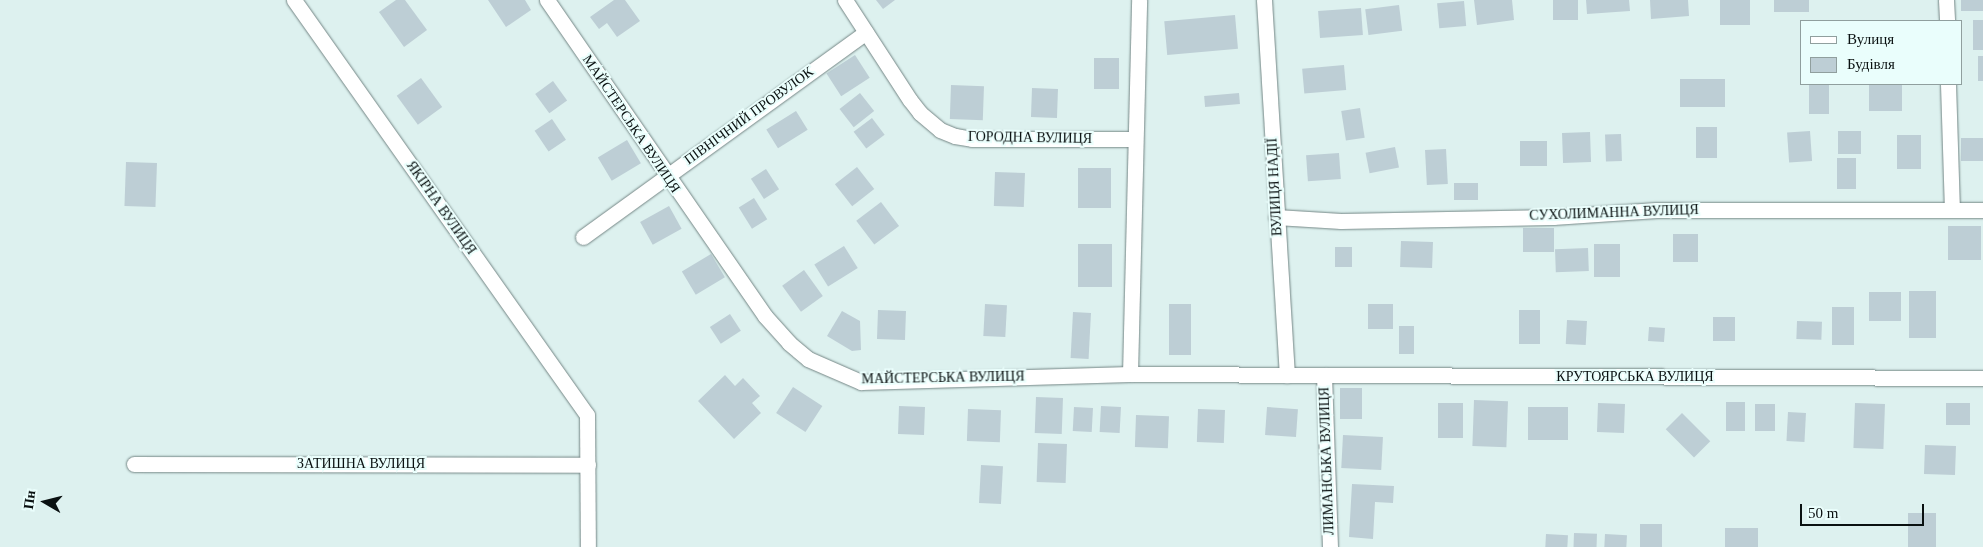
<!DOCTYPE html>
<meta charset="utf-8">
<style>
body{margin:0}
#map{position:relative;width:1983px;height:547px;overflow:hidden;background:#ddf1ef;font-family:Georgia,serif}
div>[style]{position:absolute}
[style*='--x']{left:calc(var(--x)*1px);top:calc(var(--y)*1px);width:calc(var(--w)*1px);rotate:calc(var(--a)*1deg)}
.building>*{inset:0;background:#bdced5;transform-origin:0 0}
.roads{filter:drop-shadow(0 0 1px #748685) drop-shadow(0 0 1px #748685)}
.street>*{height:15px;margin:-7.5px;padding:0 7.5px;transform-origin:7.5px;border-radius:7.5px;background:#fff}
span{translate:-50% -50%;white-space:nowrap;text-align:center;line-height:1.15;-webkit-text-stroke:4px #eafefc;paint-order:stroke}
.street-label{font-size:14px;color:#0a1111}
.legend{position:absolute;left:1800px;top:20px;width:162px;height:65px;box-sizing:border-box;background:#eafefc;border:1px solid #909f9e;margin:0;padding:6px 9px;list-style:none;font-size:15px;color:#0a1111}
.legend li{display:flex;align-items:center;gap:10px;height:25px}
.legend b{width:25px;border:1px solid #909f9e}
.north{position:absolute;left:20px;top:477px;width:50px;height:50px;-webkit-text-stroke:4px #eafefc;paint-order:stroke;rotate:278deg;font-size:14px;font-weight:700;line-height:20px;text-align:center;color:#0a1111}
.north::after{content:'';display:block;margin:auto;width:18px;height:22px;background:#0a1111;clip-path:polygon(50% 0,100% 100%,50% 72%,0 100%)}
.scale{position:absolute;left:1800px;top:504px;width:124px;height:22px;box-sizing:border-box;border:2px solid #0a1111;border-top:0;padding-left:6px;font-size:15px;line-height:18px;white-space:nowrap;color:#0a1111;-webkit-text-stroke:4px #eafefc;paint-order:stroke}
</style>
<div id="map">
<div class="building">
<div style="clip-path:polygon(396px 0,405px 0,427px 30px,404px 47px,379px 12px)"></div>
<div style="clip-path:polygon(488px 0,525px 0,531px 10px,506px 27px)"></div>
<div style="clip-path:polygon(614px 0,625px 0,640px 21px,617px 37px,607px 23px,599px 29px,590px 17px)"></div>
<div style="clip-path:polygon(876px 0,895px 0,883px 9px)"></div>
<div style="clip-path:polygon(1474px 0,1512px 0,1514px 20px,1477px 25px)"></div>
<div style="left:1553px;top:0;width:25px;height:20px"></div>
<div style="clip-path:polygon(1586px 0,1629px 0,1630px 11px,1587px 14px)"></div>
<div style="clip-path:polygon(1650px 0,1688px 0,1689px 16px,1651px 19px)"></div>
<div style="left:1720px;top:0;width:30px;height:25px"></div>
<div style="left:1774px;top:0;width:35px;height:12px"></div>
<div style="left:1961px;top:0;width:22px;height:11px"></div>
<div style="left:1464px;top:1px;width:25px;height:27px;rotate:85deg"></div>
<div style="left:1399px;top:5px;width:26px;height:34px;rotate:83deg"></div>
<div style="left:1361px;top:8px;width:27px;height:43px;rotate:86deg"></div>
<div style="left:1235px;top:15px;width:34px;height:71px;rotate:85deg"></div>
<div style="left:1983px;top:20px;width:30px;height:10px;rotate:90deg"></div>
<div style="left:855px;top:55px;width:27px;height:34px;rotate:57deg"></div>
<div style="left:1978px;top:56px;width:5px;height:25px"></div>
<div style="left:1094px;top:58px;width:25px;height:31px"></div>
<div style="left:1344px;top:65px;width:25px;height:42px;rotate:85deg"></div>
<div style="left:421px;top:78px;width:36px;height:30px;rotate:54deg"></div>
<div style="left:1680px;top:79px;width:45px;height:28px"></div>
<div style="left:553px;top:81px;width:24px;height:22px;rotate:54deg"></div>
<div style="left:1809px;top:84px;width:20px;height:30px"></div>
<div style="left:1869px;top:84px;width:33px;height:27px"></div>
<div style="left:951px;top:85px;width:33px;height:34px;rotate:2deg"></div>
<div style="left:1032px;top:88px;width:26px;height:29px;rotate:2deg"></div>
<div style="left:860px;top:93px;width:23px;height:26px;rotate:52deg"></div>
<div style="left:1239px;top:93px;width:11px;height:35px;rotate:85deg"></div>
<div style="left:1360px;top:108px;width:30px;height:19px;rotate:81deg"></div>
<div style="left:796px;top:111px;width:22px;height:35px;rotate:58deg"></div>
<div style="left:872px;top:118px;width:21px;height:23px;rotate:53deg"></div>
<div style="left:552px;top:119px;width:25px;height:21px;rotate:56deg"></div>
<div style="left:1696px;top:127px;width:21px;height:31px"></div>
<div style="left:1810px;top:131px;width:30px;height:23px;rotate:86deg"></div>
<div style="left:1838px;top:131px;width:23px;height:23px"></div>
<div style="left:1590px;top:132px;width:30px;height:28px;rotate:88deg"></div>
<div style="left:1621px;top:134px;width:27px;height:16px;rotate:88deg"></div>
<div style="left:1921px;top:135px;width:34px;height:24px;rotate:90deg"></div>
<div style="left:1983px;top:138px;width:23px;height:22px;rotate:90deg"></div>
<div style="left:627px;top:140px;width:27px;height:34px;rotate:59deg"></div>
<div style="left:1520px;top:141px;width:27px;height:25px"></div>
<div style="left:1395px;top:147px;width:21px;height:30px;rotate:79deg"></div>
<div style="left:1446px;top:149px;width:35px;height:21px;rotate:87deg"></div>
<div style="left:1339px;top:153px;width:26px;height:33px;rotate:86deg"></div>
<div style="left:1837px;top:158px;width:19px;height:31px"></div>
<div style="left:126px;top:162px;width:31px;height:44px;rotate:2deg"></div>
<div style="left:857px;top:167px;width:28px;height:28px;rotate:52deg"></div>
<div style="left:1078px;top:168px;width:33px;height:40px"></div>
<div style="left:766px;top:169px;width:24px;height:18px;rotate:57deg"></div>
<div style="left:995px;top:172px;width:30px;height:34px;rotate:2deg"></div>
<div style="left:1454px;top:183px;width:24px;height:17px"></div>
<div style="left:754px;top:198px;width:25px;height:18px;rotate:58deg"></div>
<div style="left:881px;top:202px;width:30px;height:31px;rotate:53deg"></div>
<div style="left:669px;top:206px;width:26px;height:33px;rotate:61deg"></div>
<div style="left:1948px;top:226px;width:33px;height:34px"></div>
<div style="left:1554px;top:228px;width:24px;height:31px;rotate:90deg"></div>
<div style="left:1673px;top:234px;width:25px;height:28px"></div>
<div style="left:1401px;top:241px;width:32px;height:26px;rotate:2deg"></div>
<div style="left:1078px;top:244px;width:34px;height:43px"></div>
<div style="left:1594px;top:244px;width:26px;height:33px"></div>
<div style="left:844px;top:246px;width:26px;height:35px;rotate:58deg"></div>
<div style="left:1335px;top:247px;width:17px;height:20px"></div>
<div style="left:1588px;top:248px;width:23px;height:33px;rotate:88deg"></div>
<div style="left:711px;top:254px;width:27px;height:34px;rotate:59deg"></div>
<div style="left:804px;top:270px;width:32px;height:27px;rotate:54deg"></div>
<div style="left:1909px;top:291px;width:27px;height:47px"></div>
<div style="left:1869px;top:292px;width:32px;height:29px"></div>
<div style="left:985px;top:304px;width:22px;height:32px;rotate:3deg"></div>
<div style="left:1169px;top:304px;width:22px;height:51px"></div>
<div style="left:1368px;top:304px;width:25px;height:25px"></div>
<div style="left:1832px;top:307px;width:22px;height:38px"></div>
<div style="left:878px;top:310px;width:28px;height:29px;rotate:2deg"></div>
<div style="left:1519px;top:310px;width:21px;height:34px"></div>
<div style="clip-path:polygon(842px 311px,860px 321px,861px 350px,852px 351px,827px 336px)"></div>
<div style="left:1073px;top:312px;width:18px;height:46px;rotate:3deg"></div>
<div style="left:730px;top:314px;width:20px;height:24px;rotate:57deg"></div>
<div style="left:1713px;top:317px;width:22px;height:24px"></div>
<div style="left:1567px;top:320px;width:20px;height:24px;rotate:3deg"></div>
<div style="left:1797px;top:321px;width:25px;height:18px;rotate:2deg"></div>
<div style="left:1399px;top:326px;width:15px;height:28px"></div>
<div style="left:1649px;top:327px;width:16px;height:14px;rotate:4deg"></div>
<div style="clip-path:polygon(725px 375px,735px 386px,743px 378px,760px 396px,752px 403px,761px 413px,734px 439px,698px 401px)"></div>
<div style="left:793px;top:387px;width:35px;height:31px;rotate:33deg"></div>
<div style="left:1340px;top:388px;width:22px;height:31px"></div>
<div style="left:1036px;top:397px;width:27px;height:36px;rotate:2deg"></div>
<div style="left:1474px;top:400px;width:34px;height:46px;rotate:2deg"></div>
<div style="left:1726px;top:402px;width:19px;height:29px"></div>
<div style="left:1463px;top:403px;width:35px;height:25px;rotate:90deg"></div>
<div style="left:1598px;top:403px;width:27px;height:29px;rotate:2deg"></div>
<div style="left:1855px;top:403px;width:30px;height:45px;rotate:2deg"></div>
<div style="left:1946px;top:403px;width:24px;height:22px"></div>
<div style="left:1755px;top:404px;width:20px;height:27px"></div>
<div style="left:899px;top:406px;width:26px;height:28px;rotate:2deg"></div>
<div style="left:1101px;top:406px;width:20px;height:26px;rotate:3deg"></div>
<div style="left:1074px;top:407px;width:19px;height:24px;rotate:3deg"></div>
<div style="left:1267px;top:407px;width:31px;height:28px;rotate:4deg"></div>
<div style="left:1528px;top:407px;width:40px;height:33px"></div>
<div style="left:968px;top:409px;width:33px;height:32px;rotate:2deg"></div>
<div style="left:1198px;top:409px;width:27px;height:33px;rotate:2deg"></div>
<div style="left:1788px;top:412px;width:18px;height:29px;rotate:3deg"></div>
<div style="left:1682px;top:413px;width:40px;height:23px;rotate:45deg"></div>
<div style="left:1136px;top:415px;width:33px;height:32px;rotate:2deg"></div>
<div style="left:1343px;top:435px;width:40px;height:33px;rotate:3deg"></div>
<div style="left:1038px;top:443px;width:29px;height:39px;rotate:2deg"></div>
<div style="left:1925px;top:445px;width:31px;height:29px;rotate:2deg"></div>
<div style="left:981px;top:465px;width:22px;height:38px;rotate:3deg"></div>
<div style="clip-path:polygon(1352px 484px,1394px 486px,1393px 503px,1375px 502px,1373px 539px,1349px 537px)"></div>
<div style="left:1908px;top:513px;width:28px;height:34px"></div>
<div style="left:1640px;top:524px;width:22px;height:23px"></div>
<div style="left:1758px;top:528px;width:19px;height:33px;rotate:90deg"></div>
<div style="left:1574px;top:533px;width:23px;height:14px;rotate:2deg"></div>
<div style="left:1546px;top:534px;width:22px;height:13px;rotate:3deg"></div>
<div style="left:1605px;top:534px;width:22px;height:13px;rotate:3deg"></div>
</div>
<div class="roads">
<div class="street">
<div style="--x:294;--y:0;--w:508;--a:54.78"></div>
<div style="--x:587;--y:415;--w:132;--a:89.6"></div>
<div style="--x:547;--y:0;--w:384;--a:55.4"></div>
<div style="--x:765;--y:316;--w:36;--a:48"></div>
<div style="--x:789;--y:343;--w:25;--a:40"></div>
<div style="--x:808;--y:359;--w:58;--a:23.5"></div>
<div style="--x:861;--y:382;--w:269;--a:-1.7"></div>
<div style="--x:1130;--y:374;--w:853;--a:0.27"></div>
<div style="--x:845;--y:0;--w:119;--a:57"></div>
<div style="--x:910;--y:100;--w:16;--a:52"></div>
<div style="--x:920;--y:113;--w:26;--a:40"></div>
<div style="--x:940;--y:130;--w:16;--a:22"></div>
<div style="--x:955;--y:136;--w:17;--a:10"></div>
<div style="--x:972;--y:139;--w:162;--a:0"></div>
<div style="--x:1264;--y:0;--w:376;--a:86.5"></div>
<div style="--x:1946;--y:0;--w:21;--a:87"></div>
<div style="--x:1948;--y:84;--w:125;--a:88.2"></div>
<div style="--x:1276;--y:217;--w:65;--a:3.5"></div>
<div style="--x:1341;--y:221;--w:212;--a:-1.1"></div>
<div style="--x:1553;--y:217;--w:104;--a:-3.9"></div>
<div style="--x:1657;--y:210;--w:326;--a:0"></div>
<div style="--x:583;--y:237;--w:349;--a:-35.9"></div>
<div style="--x:1130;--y:374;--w:374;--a:-88.6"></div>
<div style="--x:1324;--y:375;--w:172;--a:88"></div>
<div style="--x:134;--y:464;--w:454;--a:0.1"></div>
</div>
</div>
<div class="street-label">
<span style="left:749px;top:116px;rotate:-36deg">ПІВНІЧНИЙ ПРОВУЛОК</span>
<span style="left:631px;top:124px;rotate:56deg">МАЙСТЕРСЬКА ВУЛИЦЯ</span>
<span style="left:1030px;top:138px;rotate:1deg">ГОРОДНА ВУЛИЦЯ</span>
<span style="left:1275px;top:187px;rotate:-93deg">ВУЛИЦЯ НАДІЇ</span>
<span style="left:441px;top:208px;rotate:55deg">ЯКІРНА ВУЛИЦЯ</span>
<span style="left:1614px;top:213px;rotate:-2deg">СУХОЛИМАННА ВУЛИЦЯ</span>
<span style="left:1635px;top:377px">КРУТОЯРСЬКА ВУЛИЦЯ</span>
<span style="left:943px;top:378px;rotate:-1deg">МАЙСТЕРСЬКА ВУЛИЦЯ</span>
<span style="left:1327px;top:461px;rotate:-92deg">ЛИМАНСЬКА ВУЛИЦЯ</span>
<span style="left:361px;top:464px">ЗАТИШНА ВУЛИЦЯ</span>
</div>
<ul class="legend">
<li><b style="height:6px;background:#fff"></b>Вулиця</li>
<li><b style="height:14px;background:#bdced5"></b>Будівля</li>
</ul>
<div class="north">Пн</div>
<div class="scale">50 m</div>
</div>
